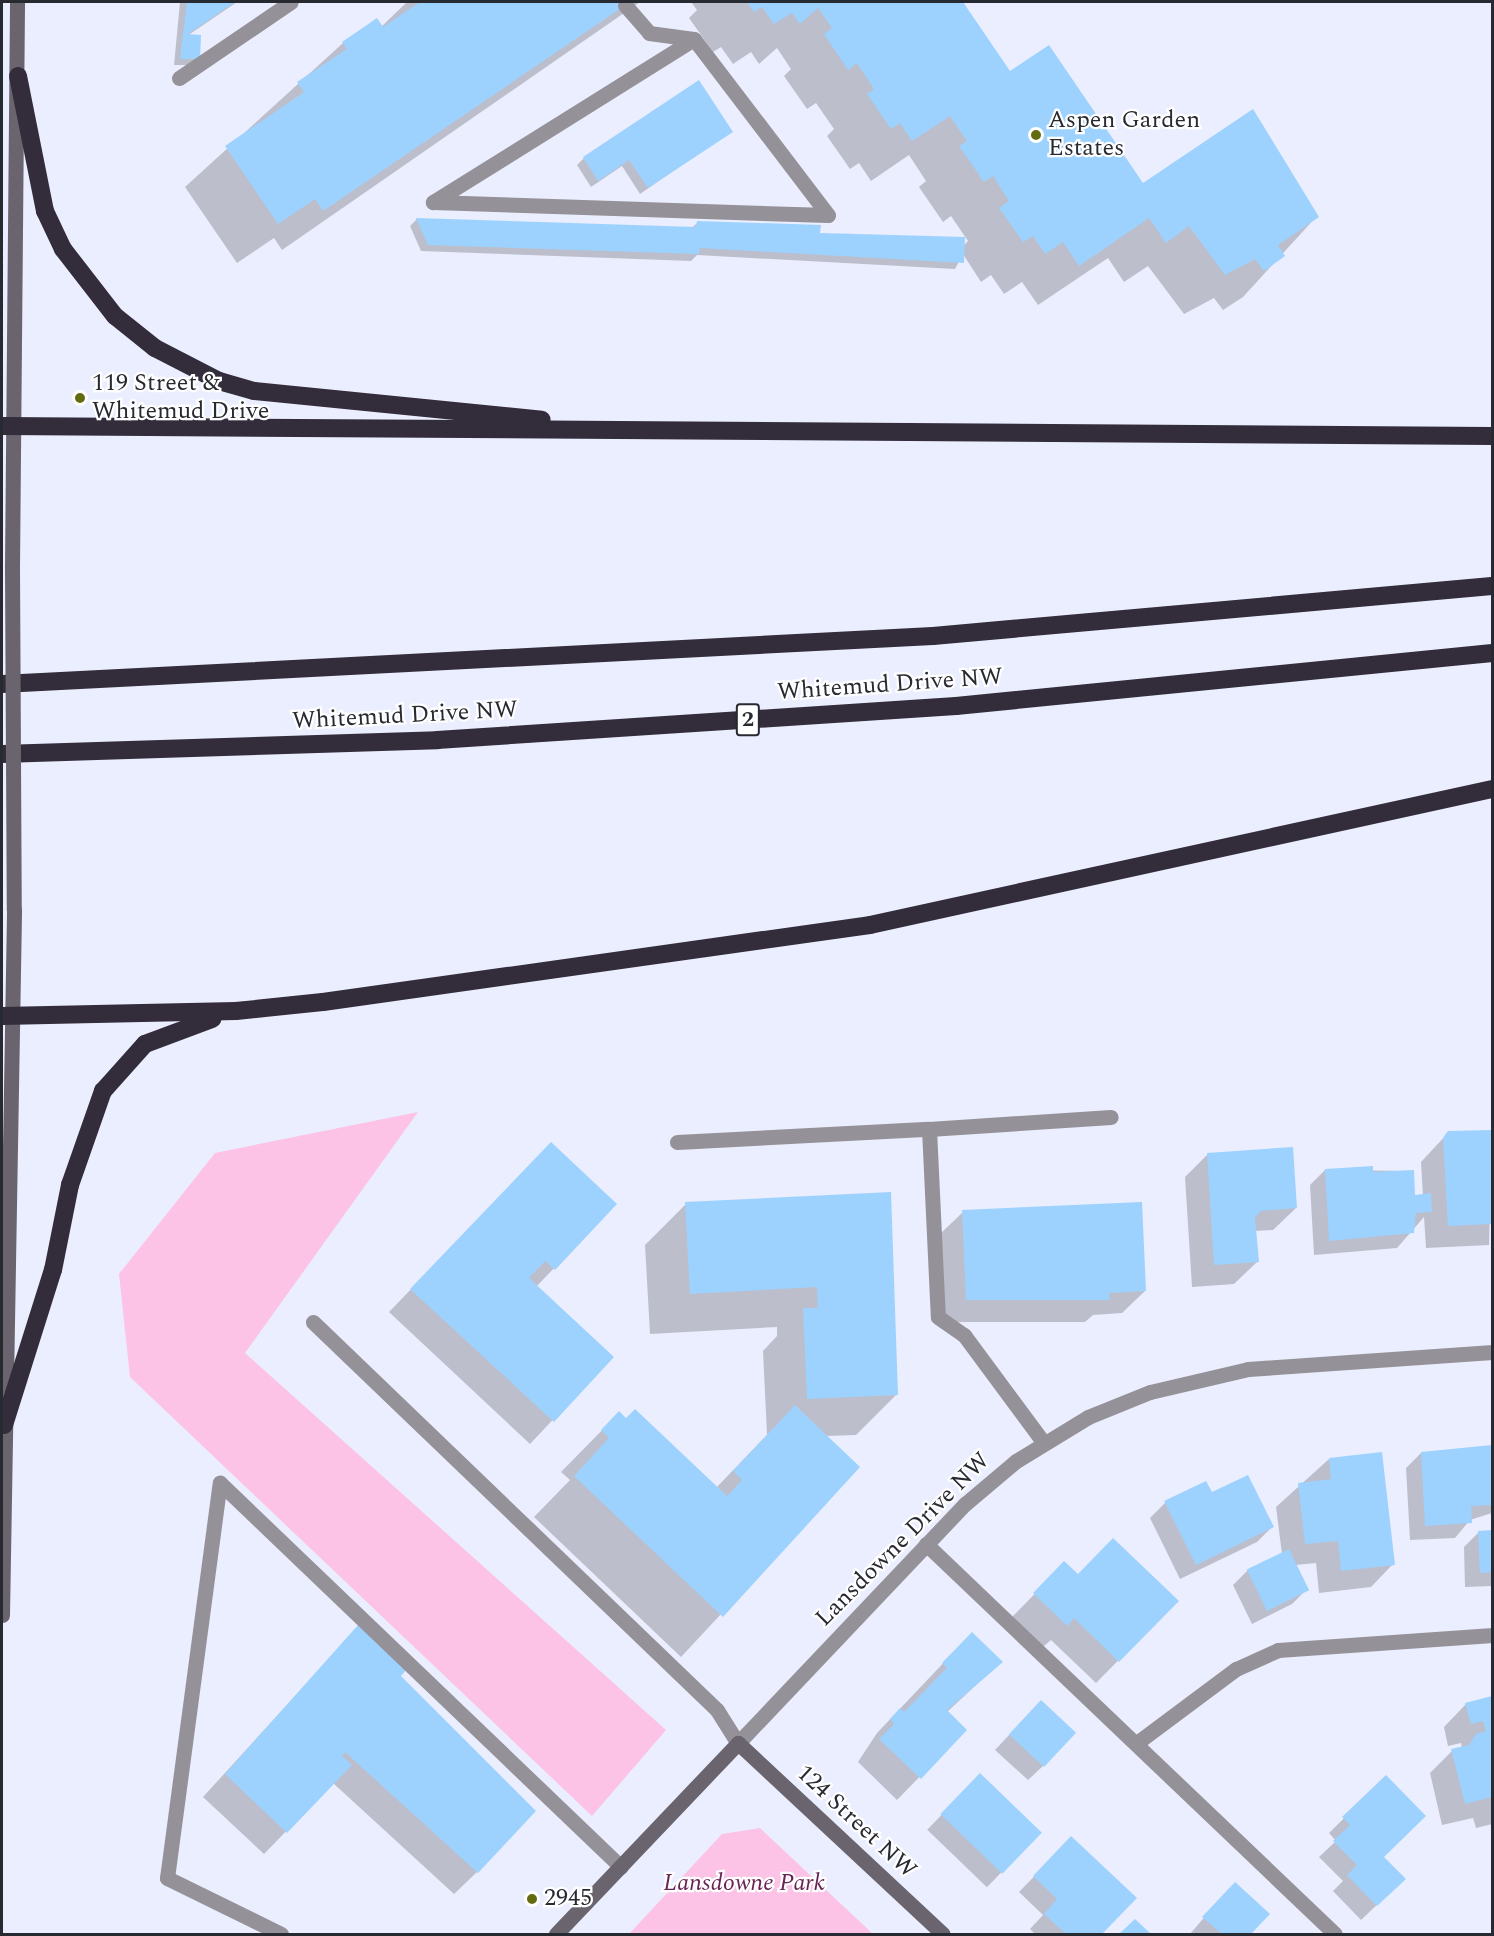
<!DOCTYPE html>
<style>
body{margin:0}
#map{position:relative;width:1494px;height:1936px;overflow:hidden;background:#ebeefe;font-family:Spectral,serif}
div>[style]{position:absolute}
[style*='--x']{left:calc(var(--x)*1px);top:calc(var(--y)*1px);width:calc(var(--w)*1px);rotate:calc(var(--a)*1deg)}
.green>*{inset:0;background:#fcc3e6}
.shadow>*{inset:0;background:#0003;transform-origin:0 0}
.building>*{inset:0;background:#9dd2fe;transform-origin:0 0}
.lane>*{height:15px;margin:-7.5px;padding:0 7.5px;transform-origin:7.5px;border-radius:7.5px;background:#959198}
.street>*{height:15px;margin:-7.5px;padding:0 7.5px;transform-origin:7.5px;border-radius:7.5px;background:#959198}
.secondary>*{height:15px;margin:-7.5px;padding:0 7.5px;transform-origin:7.5px;border-radius:7.5px;background:#6a646f}
.highway>*{height:18px;margin:-9px;padding:0 9px;transform-origin:9px;border-radius:9px;background:#332c3a}
.secondary-bridge>*{height:15px;margin:-7.5px;padding:0 7.5px;transform-origin:7.5px;border-radius:7.5px;background:#6a646f}
.dots>*{width:16px;height:16px;translate:-50% -50%;box-sizing:border-box;border:3px solid #fff;border-radius:50%}
span{translate:-50% -50%;white-space:nowrap;text-align:center;line-height:1.15;-webkit-text-stroke:4.5px #fff;paint-order:stroke}
.shield-label span{padding:2px 4px;background:#fff;border:2px solid;border-radius:4px;-webkit-text-stroke-width:0}
.shield-label{font-size:22px;color:#282a31;font-weight:700}
.poi-label{font-size:24px;color:#282a31}
.left{translate:0 -50%;text-align:left}
.street-label{font-size:24px;color:#282a31}
.park-label{font-size:24px;color:#682453;font-style:italic}
.frame{position:absolute;inset:0;border:3px solid #282a31;pointer-events:none}
</style>
<div id="map">
<div class="green">
<div style="clip-path:polygon(418px 1112px,245px 1353px,666px 1730px,592px 1816px,130px 1377px,119px 1274px,215px 1153px)"></div>
<div style="clip-path:polygon(760px 1828px,873px 1934px,629px 1934px,722px 1834px)"></div>
</div>
<div class="shadow">
<div style="clip-path:polygon(180px 2px,237px 2px,187px 36px,198px 58px,191px 65px,174px 65px)"></div>
<div style="clip-path:polygon(407px 2px,640px 2px,282px 250px,274px 238px,237px 263px,185px 187px,343px 43px,381px 27px)"></div>
<div style="clip-path:polygon(691px 2px,961px 2px,1010px 73px,1143px 185px,1317px 216px,1243px 297px,1223px 310px,1214px 298px,1184px 314px,1148px 266px,1124px 282px,1108px 258px,1038px 305px,1022px 282px,1004px 294px,991px 275px,981px 282px,963px 254px,955px 269px,697px 255px,691px 261px,421px 251px,410px 226px,417px 219px,691px 229px,697px 223px,963px 246px,968px 241px,951px 216px,943px 222px,919px 187px,926px 181px,909px 155px,871px 181px,859px 163px,850px 169px,827px 136px,834px 129px,816px 103px,807px 109px,784px 76px,791px 69px,777px 48px,759px 64px,751px 52px,733px 64px,721px 47px,713px 52px,689px 18px,697px 10px)"></div>
<div style="clip-path:polygon(731px 131px,640px 194px,622px 166px,591px 187px,577px 165px,584px 158px)"></div>
<div style="clip-path:polygon(1492px 1131px,1489px 1245px,1426px 1248px,1424px 1217px,1397px 1248px,1314px 1255px,1310px 1185px,1325px 1170px,1412px 1171px,1413px 1196px,1423px 1196px,1421px 1162px,1448px 1133px)"></div>
<div style="clip-path:polygon(1207px 1155px,1296px 1208px,1273px 1230px,1255px 1231px,1257px 1262px,1234px 1284px,1192px 1287px,1185px 1177px)"></div>
<div style="clip-path:polygon(529px 1167px,615px 1204px,536px 1287px,612px 1357px,530px 1444px,389px 1312px)"></div>
<div style="clip-path:polygon(890px 1193px,897px 1394px,856px 1435px,826px 1436px,858px 1467px,681px 1657px,534px 1517px,570px 1480px,561px 1472px,619px 1413px,716px 1488px,767px 1435px,763px 1351px,777px 1336px,777px 1327px,650px 1334px,645px 1245px,686px 1204px)"></div>
<div style="clip-path:polygon(963px 1212px,1145px 1291px,1122px 1313px,1093px 1315px,1085px 1322px,944px 1322px,940px 1234px)"></div>
<div style="clip-path:polygon(1492px 1447px,1492px 1513px,1470px 1520px,1455px 1538px,1410px 1540px,1406px 1468px,1421px 1453px)"></div>
<div style="clip-path:polygon(1329px 1459px,1393px 1564px,1371px 1587px,1319px 1593px,1316px 1563px,1295px 1565px,1307px 1589px,1292px 1604px,1252px 1624px,1233px 1585px,1248px 1570px,1282px 1554px,1276px 1507px)"></div>
<div style="clip-path:polygon(1211px 1494px,1272px 1527px,1257px 1542px,1180px 1579px,1150px 1518px,1165px 1503px)"></div>
<div style="clip-path:polygon(1479px 1532px,1492px 1532px,1492px 1586px,1465px 1587px,1464px 1547px)"></div>
<div style="clip-path:polygon(1064px 1564px,1078px 1576px,1177px 1601px,1096px 1683px,1051px 1640px,1043px 1647px,1012px 1617px)"></div>
<div style="clip-path:polygon(359px 1626px,399px 1676px,477px 1872px,454px 1894px,333px 1783px,264px 1854px,203px 1797px)"></div>
<div style="clip-path:polygon(950px 1656px,1001px 1662px,947px 1712px,965px 1730px,897px 1800px,858px 1762px,877px 1733px)"></div>
<div style="clip-path:polygon(1492px 1698px,1492px 1824px,1476px 1828px,1473px 1818px,1442px 1825px,1430px 1773px,1452px 1751px,1462px 1748px,1461px 1743px,1448px 1746px,1444px 1727px,1466px 1704px)"></div>
<div style="clip-path:polygon(1026px 1717px,1043px 1766px,1028px 1780px,995px 1750px)"></div>
<div style="left:980px;top:1775px;width:83px;height:76px;rotate:44deg"></div>
<div style="clip-path:polygon(1386px 1777px,1382px 1857px,1404px 1879px,1361px 1920px,1333px 1891px,1343px 1881px,1319px 1857px,1336px 1841px,1329px 1833px)"></div>
<div style="clip-path:polygon(1057px 1853px,1135px 1898px,1097px 1934px,1035px 1934px,1030px 1929px,1043px 1915px,1019px 1892px)"></div>
<div style="clip-path:polygon(1220px 1899px,1267px 1914px,1249px 1934px,1190px 1934px)"></div>
</div>
<div class="building">
<div style="clip-path:polygon(187px 2px,235px 2px,188px 34px,201px 35px,200px 59px,180px 59px)"></div>
<div style="clip-path:polygon(420px 2px,630px 2px,323px 211px,315px 199px,278px 224px,225px 146px,304px 92px,297px 82px,347px 49px,342px 42px,377px 18px,383px 27px)"></div>
<div style="clip-path:polygon(747px 2px,963px 2px,1010px 71px,1049px 45px,1143px 183px,1253px 109px,1319px 217px,1278px 245px,1285px 256px,1264px 271px,1255px 259px,1225px 275px,1189px 226px,1166px 243px,1149px 218px,1079px 266px,1063px 242px,1045px 254px,1033px 236px,1023px 242px,999px 208px,1009px 201px,993px 176px,984px 182px,959px 146px,967px 141px,950px 116px,912px 141px,900px 123px,891px 129px,867px 94px,874px 89px,857px 63px,848px 70px,824px 34px,832px 28px,818px 8px,800px 24px,792px 13px,774px 24px,762px 7px,754px 12px)"></div>
<div style="clip-path:polygon(699px 80px,733px 132px,648px 188px,629px 160px,598px 181px,583px 157px)"></div>
<div style="clip-path:polygon(416px 218px,696px 227px,697px 221px,821px 225px,820px 233px,965px 237px,964px 263px,700px 248px,699px 254px,428px 245px)"></div>
<div style="clip-path:polygon(1492px 1130px,1492px 1224px,1448px 1226px,1443px 1138px,1448px 1131px)"></div>
<div style="clip-path:polygon(551px 1142px,617px 1204px,555px 1270px,545px 1261px,529px 1278px,614px 1357px,554px 1422px,410px 1289px)"></div>
<div style="clip-path:polygon(1293px 1147px,1297px 1208px,1261px 1211px,1255px 1217px,1259px 1262px,1214px 1265px,1207px 1153px)"></div>
<div style="clip-path:polygon(1373px 1166px,1373px 1172px,1414px 1170px,1415px 1195px,1431px 1193px,1432px 1212px,1416px 1213px,1414px 1233px,1329px 1241px,1325px 1169px)"></div>
<div style="clip-path:polygon(891px 1192px,898px 1395px,807px 1399px,803px 1308px,818px 1308px,817px 1287px,690px 1294px,685px 1202px)"></div>
<div style="clip-path:polygon(1142px 1202px,1146px 1291px,1109px 1293px,1110px 1300px,966px 1300px,962px 1210px)"></div>
<div style="clip-path:polygon(795px 1405px,860px 1467px,723px 1617px,574px 1476px,609px 1438px,601px 1430px,619px 1411px,626px 1418px,635px 1409px,727px 1496px,742px 1480px,733px 1471px)"></div>
<div style="clip-path:polygon(1492px 1445px,1492px 1505px,1471px 1506px,1472px 1523px,1425px 1526px,1421px 1452px)"></div>
<div style="clip-path:polygon(1382px 1452px,1395px 1565px,1341px 1571px,1338px 1541px,1305px 1544px,1298px 1483px,1331px 1479px,1329px 1458px)"></div>
<div style="clip-path:polygon(1248px 1475px,1274px 1527px,1196px 1565px,1164px 1501px,1206px 1481px,1212px 1492px)"></div>
<div style="clip-path:polygon(1492px 1530px,1492px 1572px,1480px 1573px,1478px 1531px)"></div>
<div style="clip-path:polygon(1113px 1538px,1179px 1601px,1119px 1662px,1074px 1618px,1067px 1626px,1033px 1593px,1064px 1561px,1078px 1574px)"></div>
<div style="left:1289px;top:1549px;width:46px;height:47px;rotate:64deg"></div>
<div style="clip-path:polygon(359px 1624px,407px 1669px,401px 1676px,536px 1811px,478px 1873px,345px 1752px,342px 1756px,352px 1765px,287px 1833px,225px 1774px)"></div>
<div style="clip-path:polygon(972px 1632px,1003px 1662px,947px 1710px,967px 1730px,921px 1779px,879px 1739px,894px 1724px,890px 1719px,900px 1708px,904px 1712px,947px 1668px,942px 1663px)"></div>
<div style="clip-path:polygon(1492px 1696px,1492px 1797px,1465px 1804px,1451px 1749px,1469px 1745px,1476px 1734px,1486px 1731px,1483px 1721px,1471px 1724px,1465px 1703px)"></div>
<div style="left:1041px;top:1700px;width:48px;height:47px;rotate:43deg"></div>
<div style="left:980px;top:1773px;width:86px;height:57px;rotate:44deg"></div>
<div style="clip-path:polygon(1386px 1775px,1426px 1816px,1384px 1857px,1406px 1879px,1377px 1906px,1347px 1875px,1357px 1865px,1333px 1841px,1350px 1825px,1342px 1817px)"></div>
<div style="clip-path:polygon(1071px 1836px,1137px 1898px,1102px 1934px,1066px 1934px,1044px 1914px,1057px 1899px,1033px 1876px)"></div>
<div style="clip-path:polygon(1235px 1882px,1270px 1914px,1251px 1934px,1222px 1934px,1202px 1917px)"></div>
<div style="clip-path:polygon(1135px 1919px,1151px 1934px,1119px 1934px)"></div>
</div>
<div class="lane">
<div style="--x:625;--y:5;--w:37;--a:49"></div>
<div style="--x:649;--y:33;--w:45;--a:7.6"></div>
<div style="--x:694;--y:39;--w:308;--a:148"></div>
<div style="--x:433;--y:202;--w:395;--a:1.9"></div>
<div style="--x:828;--y:215;--w:221;--a:-127.3"></div>
<div style="--x:179;--y:78;--w:135;--a:-34.2"></div>
<div style="--x:929;--y:1129;--w:182;--a:-3.8"></div>
<div style="--x:677;--y:1142;--w:252;--a:-3"></div>
<div style="--x:929;--y:1129;--w:188;--a:87.3"></div>
<div style="--x:938;--y:1317;--w:32;--a:35"></div>
<div style="--x:964;--y:1335;--w:134;--a:53.5"></div>
<div style="--x:313;--y:1322;--w:560;--a:43.84"></div>
<div style="--x:717;--y:1710;--w:39;--a:58"></div>
<div style="--x:926;--y:1544;--w:565;--a:43.64"></div>
<div style="--x:1138;--y:1742;--w:122;--a:-36.7"></div>
<div style="--x:1236;--y:1669;--w:46;--a:-24.3"></div>
<div style="--x:1278;--y:1650;--w:215;--a:-4"></div>
<div style="--x:281;--y:1934;--w:127;--a:-153.8"></div>
<div style="--x:167;--y:1878;--w:399;--a:-82.4"></div>
<div style="--x:220;--y:1483;--w:555;--a:43.76"></div>
</div>
<div class="street">
<div style="--x:738;--y:1743;--w:330;--a:-46.5"></div>
<div style="--x:965;--y:1504;--w:67;--a:-40.1"></div>
<div style="--x:1016;--y:1461;--w:84;--a:-31.4"></div>
<div style="--x:1088;--y:1417;--w:67;--a:-22"></div>
<div style="--x:1150;--y:1392;--w:101;--a:-13.2"></div>
<div style="--x:1248;--y:1369;--w:245;--a:-4"></div>
</div>
<div class="secondary">
<div style="--x:12;--y:567;--w:565;--a:-89.49"></div>
<div style="--x:2;--y:1615;--w:705;--a:-89.02"></div>
<div style="--x:556;--y:1934;--w:264;--a:-46.4"></div>
<div style="--x:738;--y:1743;--w:280;--a:43"></div>
</div>
<div class="highway">
<div style="--x:18;--y:76;--w:138;--a:78.7"></div>
<div style="--x:45;--y:211;--w:42;--a:64.7"></div>
<div style="--x:63;--y:249;--w:85;--a:52.2"></div>
<div style="--x:115;--y:316;--w:51;--a:38.7"></div>
<div style="--x:155;--y:348;--w:72;--a:27.3"></div>
<div style="--x:219;--y:381;--w:36;--a:16"></div>
<div style="--x:254;--y:391;--w:289;--a:5.7"></div>
<div style="--x:2;--y:426;--w:1490;--a:0.38"></div>
<div style="--x:2;--y:684;--w:932;--a:-2.95"></div>
<div style="--x:933;--y:636;--w:561;--a:-5.11"></div>
<div style="--x:2;--y:754;--w:435;--a:-1.8"></div>
<div style="--x:437;--y:740;--w:520;--a:-3.75"></div>
<div style="--x:956;--y:706;--w:539;--a:-5.65"></div>
<div style="--x:2;--y:1016;--w:234;--a:-1.2"></div>
<div style="--x:236;--y:1011;--w:87;--a:-5.9"></div>
<div style="--x:323;--y:1002;--w:552;--a:-8.01"></div>
<div style="--x:870;--y:925;--w:637;--a:-12.33"></div>
<div style="--x:4;--y:1425;--w:163;--a:-72.5"></div>
<div style="--x:53;--y:1270;--w:87;--a:-78.7"></div>
<div style="--x:70;--y:1185;--w:100;--a:-70.7"></div>
<div style="--x:103;--y:1091;--w:63;--a:-48.2"></div>
<div style="--x:145;--y:1044;--w:72;--a:-20.5"></div>
</div>
<div class="secondary-bridge">
<div style="--x:12;--y:567;--w:343;--a:89.7"></div>
</div>
<div class="dots">
<div style="left:1036px;top:135px;background:#636b11"></div>
<div style="left:80px;top:398px;background:#636b11"></div>
<div style="left:532px;top:1899px;background:#636b11"></div>
</div>
<div class="shield-label">
<span style="left:748px;top:720px">2</span>
</div>
<div class="poi-label">
<span class="left" style="left:1048px;top:135px">Aspen Garden<br>Estates</span>
<span class="left" style="left:92px;top:398px">119 Street &amp;<br>Whitemud Drive</span>
<span class="left" style="left:544px;top:1899px">2945</span>
</div>
<div class="street-label">
<span style="left:890px;top:685px;rotate:-4deg">Whitemud Drive NW</span>
<span style="left:405px;top:716px;rotate:-3deg">Whitemud Drive NW</span>
<span style="left:903px;top:1540px;rotate:-45deg">Lansdowne Drive NW</span>
<span style="left:856px;top:1822px;rotate:43deg">124 Street NW</span>
</div>
<div class="park-label">
<span style="left:744px;top:1884px">Lansdowne Park</span>
</div>
<div class="frame"></div>
</div>
